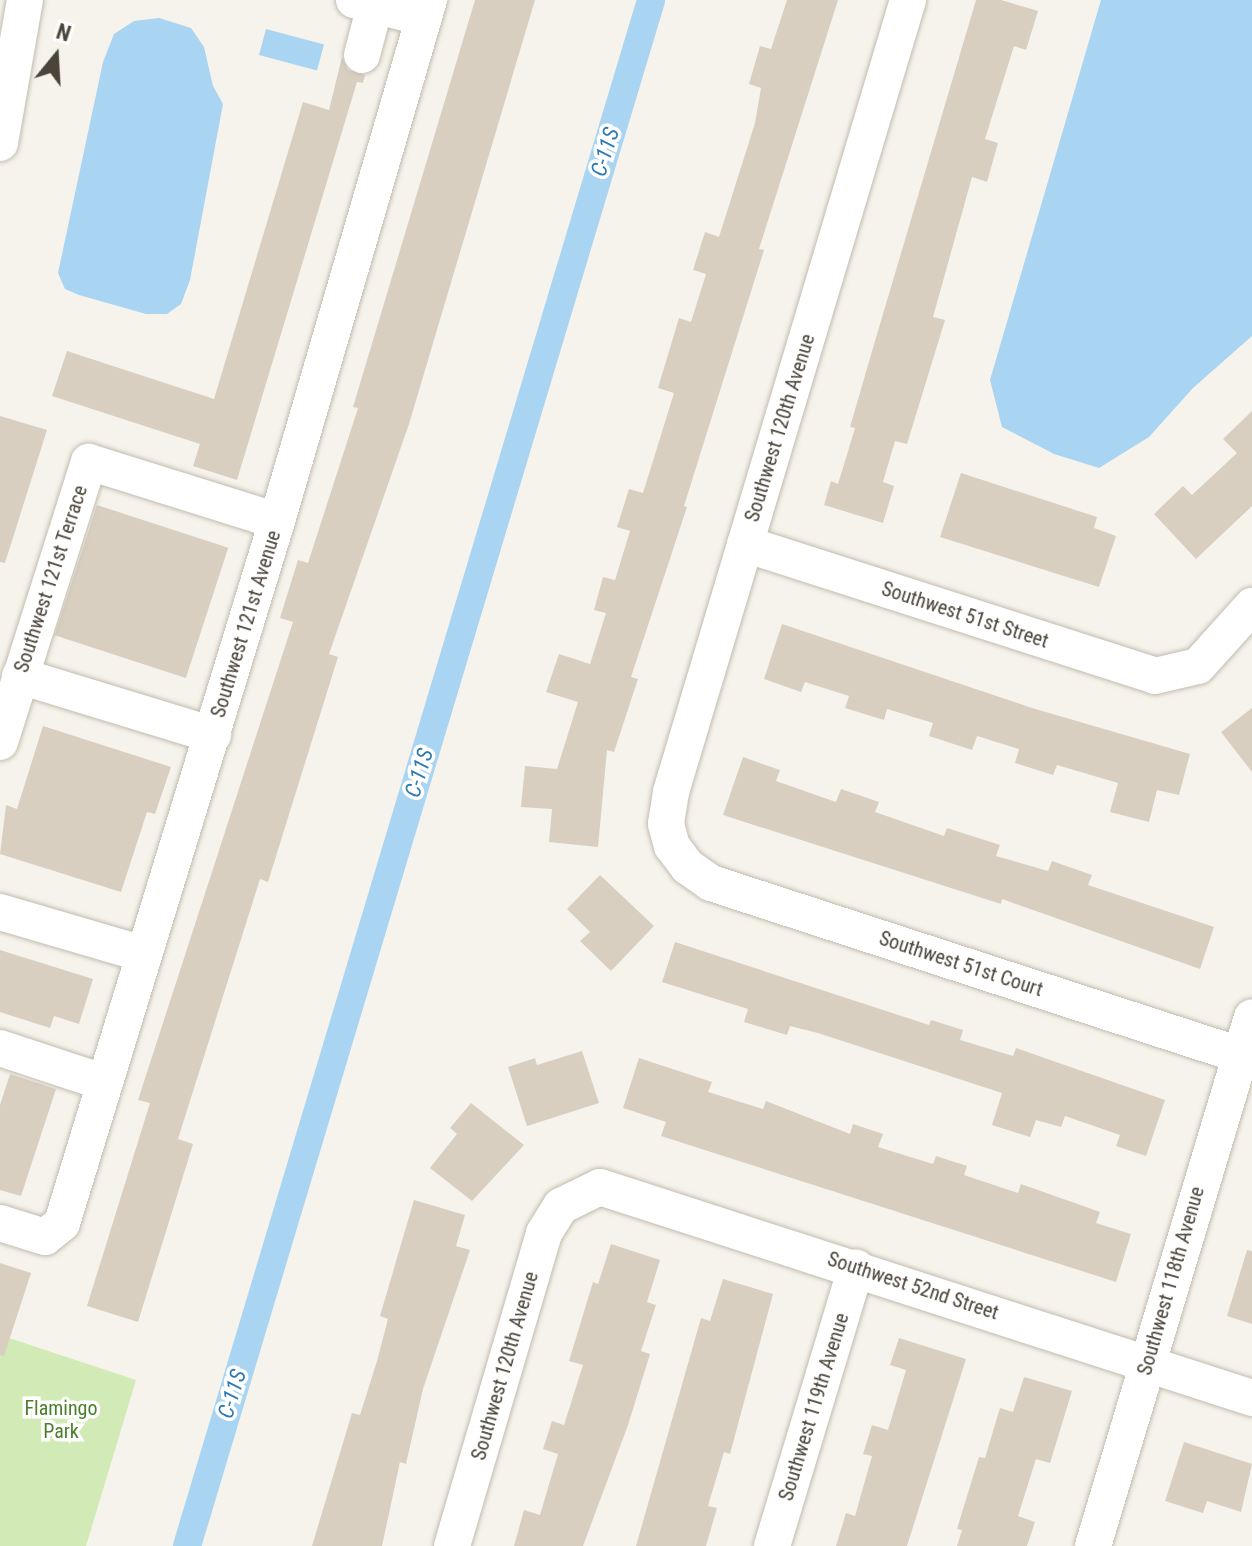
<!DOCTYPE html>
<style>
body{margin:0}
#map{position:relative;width:1252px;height:1546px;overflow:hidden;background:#f6f3ec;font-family:"Roboto Condensed",sans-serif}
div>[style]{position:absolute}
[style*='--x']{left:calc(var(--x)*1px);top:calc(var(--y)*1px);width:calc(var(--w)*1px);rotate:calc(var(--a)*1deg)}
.green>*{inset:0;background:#d2eab5}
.water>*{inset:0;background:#a9d4f2;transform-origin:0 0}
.canal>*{height:28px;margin:-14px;padding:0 14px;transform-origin:14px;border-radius:14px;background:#a9d4f2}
.building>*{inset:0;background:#d8cfc1;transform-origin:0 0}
.roads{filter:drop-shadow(0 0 2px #c2bbae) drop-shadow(0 0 2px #c2bbae)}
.minor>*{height:36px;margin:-18px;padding:0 18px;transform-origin:18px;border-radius:18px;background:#fff}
span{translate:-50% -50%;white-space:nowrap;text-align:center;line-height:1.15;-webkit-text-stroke:7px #fff;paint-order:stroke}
.street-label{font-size:20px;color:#4b4439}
.park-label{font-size:20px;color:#4a7f2a}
.water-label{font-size:22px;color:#2e7ab2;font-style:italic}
.north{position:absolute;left:16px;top:16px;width:80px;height:80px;-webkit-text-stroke:6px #fff;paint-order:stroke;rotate:18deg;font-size:22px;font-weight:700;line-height:32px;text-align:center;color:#4b4439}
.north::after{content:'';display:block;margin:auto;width:28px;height:36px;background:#4b4439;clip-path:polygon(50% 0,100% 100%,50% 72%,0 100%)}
</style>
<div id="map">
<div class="green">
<div style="clip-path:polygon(0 1335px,136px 1380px,86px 1546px,0 1546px)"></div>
</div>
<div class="water">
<div style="clip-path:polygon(1101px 0,1252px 0,1252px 336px,1193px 388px,1149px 437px,1099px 468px,1054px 454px,1002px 427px,990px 380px)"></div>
<div style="clip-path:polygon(159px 18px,191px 28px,204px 47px,213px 86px,223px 104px,190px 280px,181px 304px,167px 314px,146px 314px,79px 295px,65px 289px,58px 273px,103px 62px,114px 34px,134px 21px)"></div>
<div style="left:266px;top:29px;width:60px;height:27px;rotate:15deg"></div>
</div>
<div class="canal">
<div style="--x:187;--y:1546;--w:1614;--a:-73.29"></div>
</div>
<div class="building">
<div style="clip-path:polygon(475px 0,535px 0,409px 424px,329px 654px,338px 657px,268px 882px,260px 879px,178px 1139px,193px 1144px,138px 1322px,87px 1306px,150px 1103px,138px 1100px,293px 622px,280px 618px,298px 560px,308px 563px,358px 408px,353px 407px)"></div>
<div style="clip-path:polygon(787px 0,838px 0,759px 249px,764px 250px,684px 506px,687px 507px,631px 677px,638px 679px,614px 752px,607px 750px,598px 847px,549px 842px,552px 809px,521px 807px,525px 766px,557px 769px,578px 702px,546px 692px,559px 654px,590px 664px,606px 613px,594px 610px,603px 577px,615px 580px,630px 531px,617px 527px,629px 489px,643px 493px,674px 393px,658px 388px,679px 318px,691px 322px,706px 274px,693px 270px,705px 232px,719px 237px,755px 123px,761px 88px,749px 84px,760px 46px,771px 49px)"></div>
<div style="clip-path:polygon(976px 0,1001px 0,1038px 11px,1026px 50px,1014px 46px,985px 139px,998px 143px,987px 182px,972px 177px,933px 317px,945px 320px,907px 444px,895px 441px,883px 482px,894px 486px,883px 523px,824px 505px,831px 481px,838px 484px,855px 428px,850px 427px,875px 341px)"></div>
<div style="clip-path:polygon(342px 57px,348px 70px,365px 75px,363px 83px,357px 82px,237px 480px,193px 466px,200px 444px,52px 396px,67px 351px,214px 399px,303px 102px,329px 110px)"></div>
<div style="clip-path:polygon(1252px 411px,1252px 506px,1196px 559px,1154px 514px,1183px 486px,1192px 495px,1237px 453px,1223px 439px)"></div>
<div style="clip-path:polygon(0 416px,47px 430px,5px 563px,0 562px)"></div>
<div style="clip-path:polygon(961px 473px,1097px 517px,1094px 528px,1116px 536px,1099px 587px,940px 537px)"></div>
<div style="left:97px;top:505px;width:138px;height:137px;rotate:18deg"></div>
<div style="clip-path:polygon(782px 624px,1032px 708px,1190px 754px,1179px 795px,1157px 790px,1149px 822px,1110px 812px,1118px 783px,1057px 765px,1053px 775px,1015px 763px,1019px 749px,977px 736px,972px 750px,929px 736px,933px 723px,887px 709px,884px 720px,845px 708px,849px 696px,805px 682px,801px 692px,764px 679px)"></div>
<div style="clip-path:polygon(1252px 708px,1252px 772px,1221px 732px)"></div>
<div style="clip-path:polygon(43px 726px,171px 767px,155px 814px,147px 812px,121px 892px,0 854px,6px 805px,17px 809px)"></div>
<div style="clip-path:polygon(743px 757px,780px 770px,776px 781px,836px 802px,841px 789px,879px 802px,875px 812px,944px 836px,947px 828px,1000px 845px,996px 856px,1048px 871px,1052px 861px,1092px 875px,1088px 885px,1214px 927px,1200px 969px,1002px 899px,1001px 904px,723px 815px)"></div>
<div style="clip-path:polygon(600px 875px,654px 926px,611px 971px,580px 941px,590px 932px,567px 909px)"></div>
<div style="clip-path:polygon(675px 942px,929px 1025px,931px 1020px,963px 1030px,960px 1040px,1013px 1056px,1016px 1048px,1165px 1100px,1146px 1156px,1116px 1146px,1120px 1135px,1065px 1116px,1061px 1127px,1036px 1120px,1030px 1137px,992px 1125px,1002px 1093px,818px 1033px,790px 1026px,787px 1035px,744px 1022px,748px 1009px,662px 982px)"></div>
<div style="clip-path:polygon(0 950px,93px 979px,79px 1024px,54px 1016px,50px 1028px,0 1012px)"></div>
<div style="clip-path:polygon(582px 1051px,599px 1103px,527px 1126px,508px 1067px,535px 1058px,537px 1065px)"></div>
<div style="clip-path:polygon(639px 1058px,712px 1082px,708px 1092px,763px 1109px,766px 1101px,850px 1134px,853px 1124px,883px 1134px,878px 1147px,933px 1164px,936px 1156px,967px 1166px,964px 1175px,1018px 1193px,1021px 1184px,1100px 1212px,1096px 1223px,1131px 1234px,1116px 1282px,661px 1136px,666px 1122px,623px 1108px)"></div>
<div style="clip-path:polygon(10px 1074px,56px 1089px,21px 1196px,0 1190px,0 1105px)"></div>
<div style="clip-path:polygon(471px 1103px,524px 1145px,472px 1201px,430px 1168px,457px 1134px,450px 1128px)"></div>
<div style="clip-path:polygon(414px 1200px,465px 1215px,456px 1246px,470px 1250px,423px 1389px,406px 1464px,400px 1462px,382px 1546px,312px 1546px,352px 1413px,360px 1415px,377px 1361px,388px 1319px,380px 1316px)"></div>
<div style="clip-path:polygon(611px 1244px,660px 1260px,647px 1302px,656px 1305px,641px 1351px,650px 1354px,628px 1425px,583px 1546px,514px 1546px,524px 1510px,540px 1515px,558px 1454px,543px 1449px,552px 1421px,564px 1425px,583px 1365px,569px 1361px,593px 1282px,598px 1284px)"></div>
<div style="clip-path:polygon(1247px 1250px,1252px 1251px,1252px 1324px,1227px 1316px)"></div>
<div style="clip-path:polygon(0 1263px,31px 1273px,4px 1356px,0 1355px)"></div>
<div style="clip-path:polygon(723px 1279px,773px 1294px,730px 1454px,724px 1452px,708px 1506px,717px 1508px,706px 1546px,636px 1546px,701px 1318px,710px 1321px)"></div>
<div style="clip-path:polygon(899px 1338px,966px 1359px,907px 1546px,836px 1546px,846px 1513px,855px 1516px,872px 1456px,863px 1454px,872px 1425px,888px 1430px,906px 1370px,890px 1365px)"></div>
<div style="clip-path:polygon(1024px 1377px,1072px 1391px,1050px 1463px,1036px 1459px,1018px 1516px,1035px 1522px,1027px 1546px,957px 1546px,962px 1530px,957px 1529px,979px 1457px,985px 1458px,1000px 1408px,1013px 1412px)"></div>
<div style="clip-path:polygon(1184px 1442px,1252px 1464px,1241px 1512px,1207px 1501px,1203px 1513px,1165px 1501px)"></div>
</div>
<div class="roads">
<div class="minor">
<div style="--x:354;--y:0;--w:72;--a:14.4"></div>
<div style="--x:908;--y:0;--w:827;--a:106.66"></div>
<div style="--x:671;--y:792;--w:32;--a:99"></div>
<div style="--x:666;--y:824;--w:23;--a:75"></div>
<div style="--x:672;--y:846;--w:26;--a:53"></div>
<div style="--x:688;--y:867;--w:28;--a:35"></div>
<div style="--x:711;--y:883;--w:569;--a:18.02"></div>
<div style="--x:362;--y:55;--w:52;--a:-75.4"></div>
<div style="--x:0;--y:143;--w:145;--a:-80.1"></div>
<div style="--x:745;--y:544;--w:431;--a:17.8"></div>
<div style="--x:1155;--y:676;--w:44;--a:-13.1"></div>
<div style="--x:1198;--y:666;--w:81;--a:-48"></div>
<div style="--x:20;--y:676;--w:202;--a:17"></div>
<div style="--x:0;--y:742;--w:294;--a:-72.4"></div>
<div style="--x:89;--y:462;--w:197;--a:17.4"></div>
<div style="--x:0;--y:912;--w:150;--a:16.3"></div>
<div style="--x:0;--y:1048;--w:108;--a:18.3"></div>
<div style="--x:0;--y:1223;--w:47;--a:17.3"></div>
<div style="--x:45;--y:1237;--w:22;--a:-39"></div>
<div style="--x:62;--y:1223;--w:734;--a:-72.97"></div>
<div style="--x:277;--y:521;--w:543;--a:-73.74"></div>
<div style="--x:452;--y:1546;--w:326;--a:-73.6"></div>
<div style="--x:544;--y:1233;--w:32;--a:-58"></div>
<div style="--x:561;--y:1206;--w:43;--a:-26"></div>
<div style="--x:600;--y:1187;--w:685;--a:17.93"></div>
<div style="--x:772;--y:1546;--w:291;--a:-73.2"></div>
<div style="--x:1093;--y:1546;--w:552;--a:-73.27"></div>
</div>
</div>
<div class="street-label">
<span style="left:780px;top:428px;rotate:-73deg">Southwest 120th Avenue</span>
<span style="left:51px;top:579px;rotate:-72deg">Southwest 121st Terrace</span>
<span style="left:965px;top:615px;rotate:18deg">Southwest 51st Street</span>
<span style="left:246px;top:624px;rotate:-73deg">Southwest 121st Avenue</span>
<span style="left:961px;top:964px;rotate:18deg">Southwest 51st Court</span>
<span style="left:1171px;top:1281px;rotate:-74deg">Southwest 118th Avenue</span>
<span style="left:913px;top:1286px;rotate:18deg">Southwest 52nd Street</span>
<span style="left:505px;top:1366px;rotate:-74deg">Southwest 120th Avenue</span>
<span style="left:814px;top:1407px;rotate:-73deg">Southwest 119th Avenue</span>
</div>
<div class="park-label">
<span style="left:61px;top:1420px">Flamingo<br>Park</span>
</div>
<div class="water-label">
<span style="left:605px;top:152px;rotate:-73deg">C-11S</span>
<span style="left:419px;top:773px;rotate:-73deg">C-11S</span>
<span style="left:232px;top:1394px;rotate:-73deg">C-11S</span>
</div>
<div class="north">N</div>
</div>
